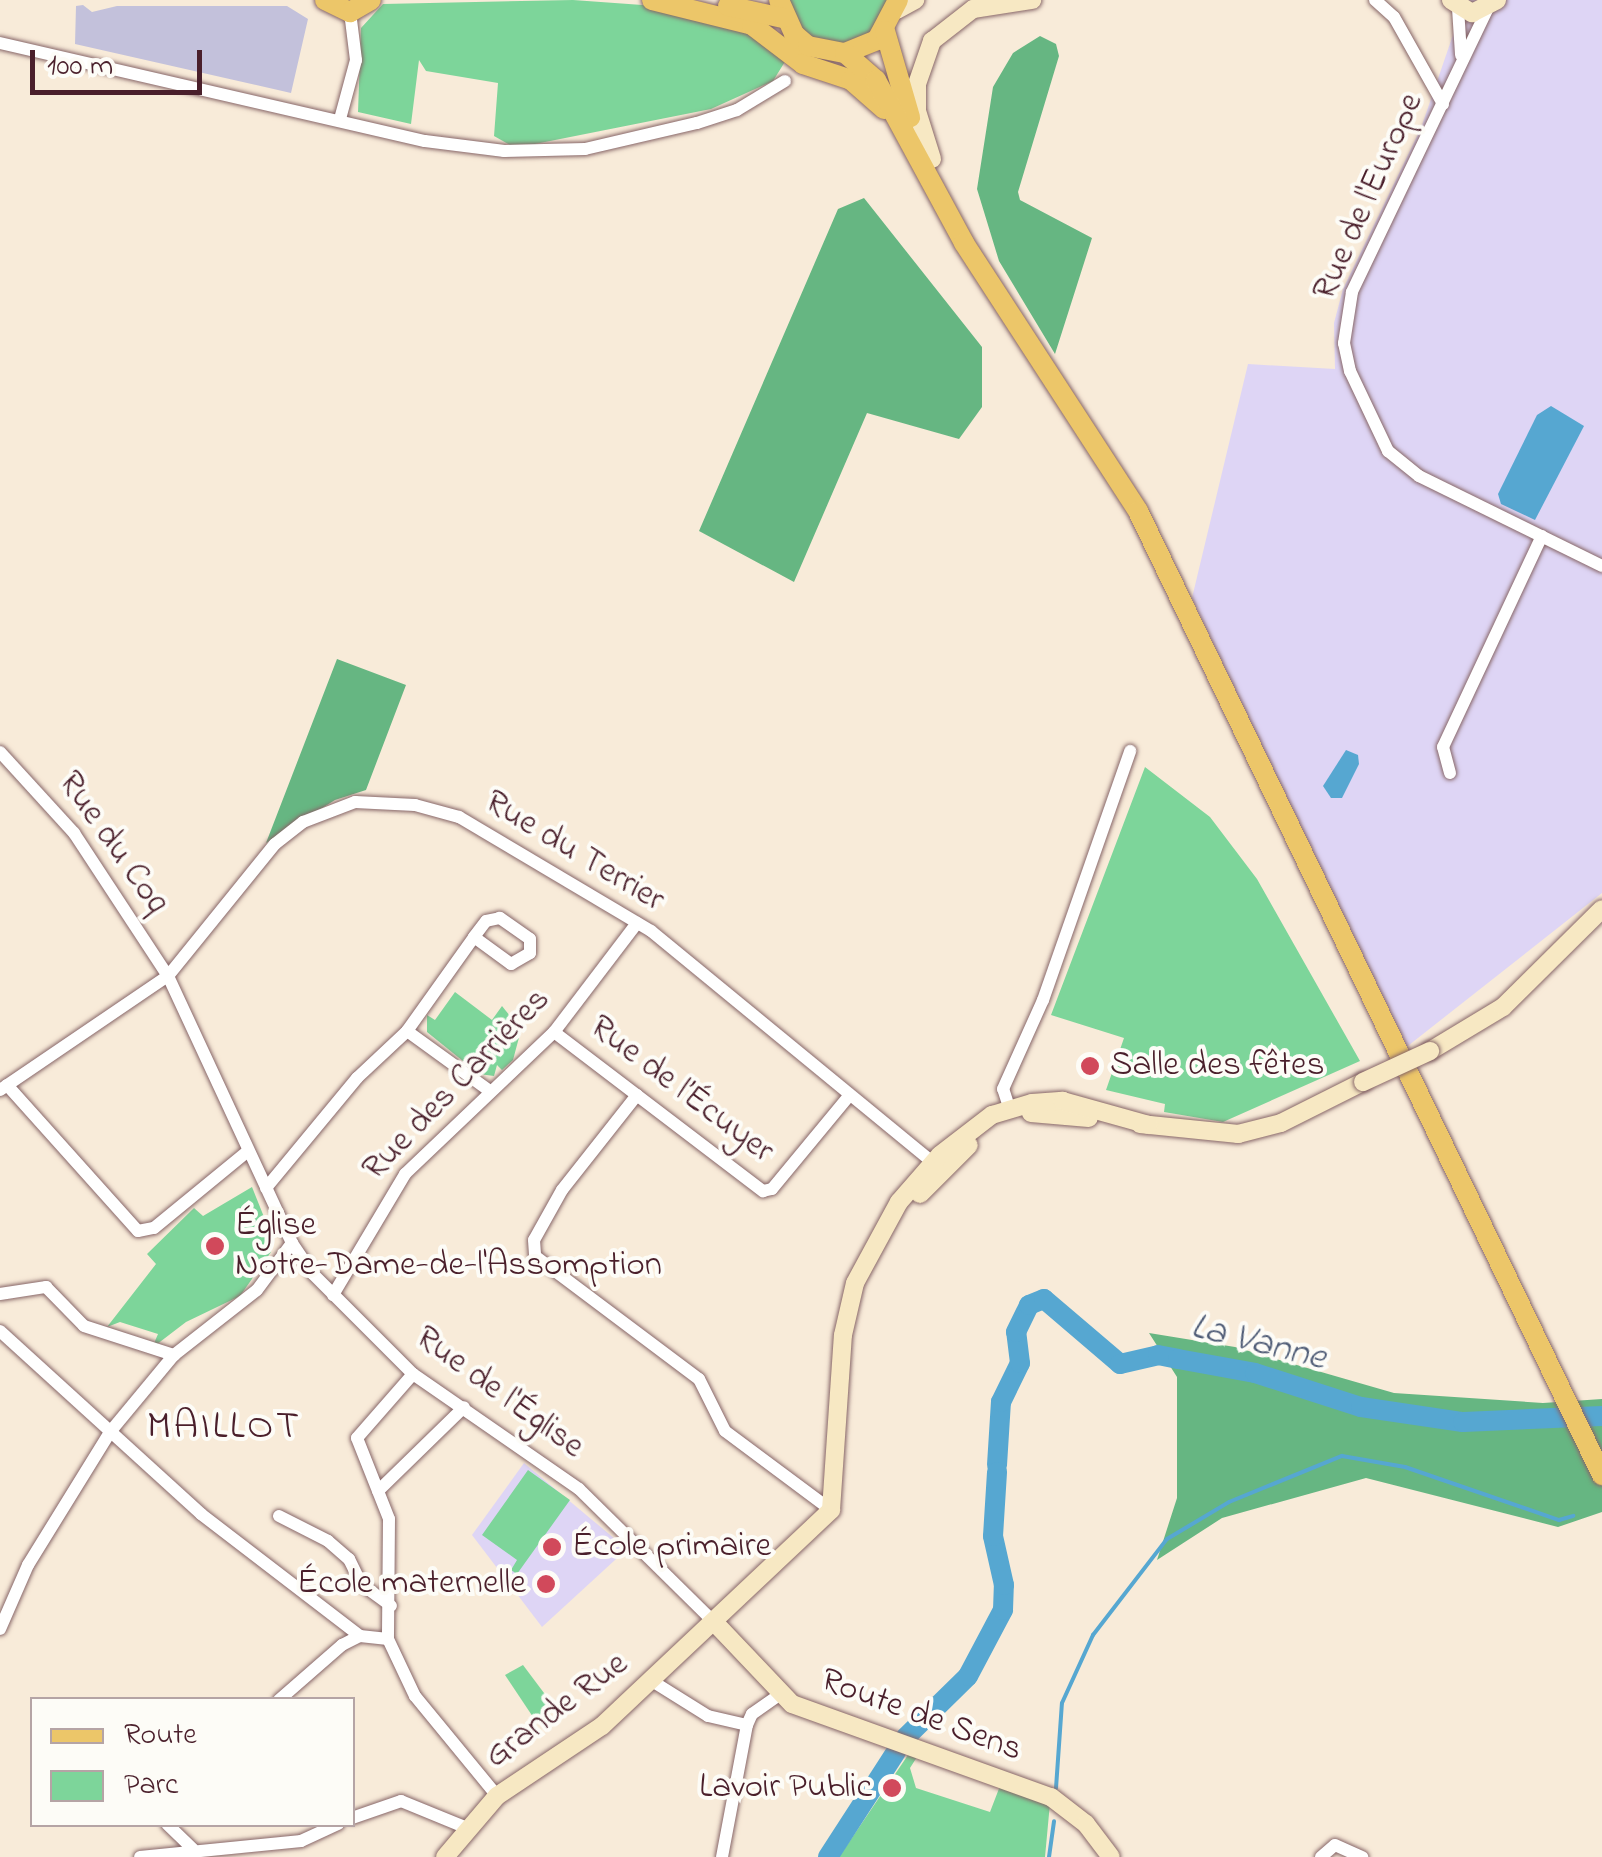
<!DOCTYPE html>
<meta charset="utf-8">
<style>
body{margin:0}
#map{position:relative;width:1602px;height:1857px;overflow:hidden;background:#f8ebd9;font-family:"Indie Flower",sans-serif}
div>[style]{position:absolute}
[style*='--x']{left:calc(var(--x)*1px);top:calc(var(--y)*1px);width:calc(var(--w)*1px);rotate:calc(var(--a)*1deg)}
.built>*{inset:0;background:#ded5f5}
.industrial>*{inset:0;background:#c3c1db}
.green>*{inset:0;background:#7dd59a}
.forest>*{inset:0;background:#66b682}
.water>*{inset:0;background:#56a7d1}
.stream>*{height:4px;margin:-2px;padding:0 2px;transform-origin:2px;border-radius:2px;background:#56a7d1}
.river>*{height:20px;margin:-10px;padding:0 10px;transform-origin:10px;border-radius:10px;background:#56a7d1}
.roads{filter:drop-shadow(0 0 2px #876668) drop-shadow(0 0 2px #876668)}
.street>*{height:12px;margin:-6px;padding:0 6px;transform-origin:6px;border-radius:6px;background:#fff}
.secondary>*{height:18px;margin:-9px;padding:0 9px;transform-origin:9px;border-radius:9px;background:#f7e8c3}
.primary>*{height:20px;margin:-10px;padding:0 10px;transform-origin:10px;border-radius:10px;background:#ecc669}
.bridges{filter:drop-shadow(0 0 2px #876668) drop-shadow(0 0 2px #876668)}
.secondary-bridge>*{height:18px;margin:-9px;padding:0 9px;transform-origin:9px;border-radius:9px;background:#f7e8c3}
.dots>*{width:28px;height:28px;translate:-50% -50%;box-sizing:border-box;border:5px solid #fdfcf7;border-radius:50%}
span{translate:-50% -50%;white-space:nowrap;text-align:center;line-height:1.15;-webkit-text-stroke:8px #fdfcf7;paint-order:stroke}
.street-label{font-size:35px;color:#4a1f2b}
.poi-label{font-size:35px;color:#4a1f2b}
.left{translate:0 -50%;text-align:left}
.right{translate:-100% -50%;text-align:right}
.water-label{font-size:38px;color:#4f5c76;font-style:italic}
.quarter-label{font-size:40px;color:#4a1f2b;letter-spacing:2.5px}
.legend{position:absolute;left:30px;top:1697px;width:325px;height:130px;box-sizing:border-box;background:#fdfcf7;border:2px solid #b5a4a5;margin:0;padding:12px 18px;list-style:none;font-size:30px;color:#4a1f2b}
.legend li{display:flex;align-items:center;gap:20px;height:50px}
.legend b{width:50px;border:2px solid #b5a4a5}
.scale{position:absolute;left:30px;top:50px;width:172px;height:45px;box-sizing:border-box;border:5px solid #4a1f2b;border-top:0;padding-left:12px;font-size:30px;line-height:35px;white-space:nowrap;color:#4a1f2b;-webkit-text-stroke:8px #fdfcf7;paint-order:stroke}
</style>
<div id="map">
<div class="built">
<div style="clip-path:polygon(1465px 0,1602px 0,1602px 893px,1404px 1049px,1192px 598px,1248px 364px,1335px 369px,1334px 323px,1343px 289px,1421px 128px)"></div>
<div style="clip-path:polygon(524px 1463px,627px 1549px,542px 1627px,472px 1535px)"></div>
</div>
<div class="industrial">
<div style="clip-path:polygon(83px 5px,92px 12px,117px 6px,287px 6px,308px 19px,291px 93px,75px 44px,76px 6px)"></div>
</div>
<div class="green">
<div style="clip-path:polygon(573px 0,670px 7px,740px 26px,786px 60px,773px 81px,711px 109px,535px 144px,510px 145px,494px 136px,498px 83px,426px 71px,419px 60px,411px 124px,358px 112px,361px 28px,383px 4px)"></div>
<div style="clip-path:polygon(785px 0,891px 0,864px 40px,829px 46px,797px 28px)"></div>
<div style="clip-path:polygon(1145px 767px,1210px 817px,1257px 879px,1360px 1061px,1223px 1122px,1164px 1112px,1165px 1104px,1106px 1090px,1124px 1038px,1051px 1015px)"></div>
<div style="clip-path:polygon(455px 992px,492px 1020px,502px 1006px,521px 1030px,513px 1060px,502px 1070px,497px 1065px,494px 1076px,479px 1074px,427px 1032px,427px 1015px,435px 1020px)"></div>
<div style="clip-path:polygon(252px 1187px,272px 1237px,271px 1252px,240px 1296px,186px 1322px,152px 1348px,158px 1334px,120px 1322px,107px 1327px,156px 1264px,147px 1254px,194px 1208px,203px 1216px)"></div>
<div style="clip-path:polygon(528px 1470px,570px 1500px,517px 1574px,511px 1570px,517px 1560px,482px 1535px)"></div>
<div style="clip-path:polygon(523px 1665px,556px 1709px,537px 1723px,505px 1675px)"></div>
<div style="clip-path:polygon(908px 1755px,917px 1757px,910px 1768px,916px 1788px,990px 1812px,1000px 1786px,1050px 1803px,1045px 1857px,839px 1857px)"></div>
</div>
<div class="forest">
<div style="clip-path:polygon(1040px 36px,1056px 44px,1059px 56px,1018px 192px,1020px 200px,1092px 238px,1055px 354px,999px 261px,977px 189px,993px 87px,1013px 53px)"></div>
<div style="clip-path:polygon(864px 198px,982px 347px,982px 407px,959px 439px,867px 413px,794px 582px,699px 531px,838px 209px)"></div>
<div style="clip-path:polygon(337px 659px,406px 685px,366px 790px,335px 800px,266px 843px)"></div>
<div style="clip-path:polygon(1149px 1333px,1235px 1347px,1394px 1393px,1543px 1403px,1602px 1399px,1602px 1512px,1558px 1527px,1366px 1478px,1222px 1518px,1157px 1560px,1177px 1498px,1177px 1377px)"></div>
</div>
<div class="water">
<div style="clip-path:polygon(1551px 406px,1584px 426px,1535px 520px,1501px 504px,1498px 494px,1537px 415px)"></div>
<div style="clip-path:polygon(1346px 750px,1358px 755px,1359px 764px,1342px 798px,1331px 798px,1323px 786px)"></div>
</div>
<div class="stream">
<div style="--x:1056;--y:1788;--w:85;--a:-86"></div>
<div style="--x:1062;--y:1703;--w:75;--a:-65.5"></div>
<div style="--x:1093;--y:1635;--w:121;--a:-52.4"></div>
<div style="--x:1167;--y:1539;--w:72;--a:-30.8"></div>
<div style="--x:1229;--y:1502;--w:122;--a:-22.2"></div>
<div style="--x:1342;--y:1456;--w:64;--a:9.9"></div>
<div style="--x:1405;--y:1467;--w:163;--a:19"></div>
<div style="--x:1559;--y:1520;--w:15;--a:-16"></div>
<div style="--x:1049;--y:1857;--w:36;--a:-82"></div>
</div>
<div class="river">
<div style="--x:997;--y:1465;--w:63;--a:-86.4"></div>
<div style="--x:1001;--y:1402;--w:43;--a:-64"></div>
<div style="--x:1020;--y:1363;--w:31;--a:-97"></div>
<div style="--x:1016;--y:1332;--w:30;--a:-64"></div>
<div style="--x:1029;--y:1305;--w:16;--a:-22"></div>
<div style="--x:1044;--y:1299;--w:100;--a:40.5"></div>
<div style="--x:1120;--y:1364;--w:39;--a:-13"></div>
<div style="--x:1158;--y:1355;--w:20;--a:11"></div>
<div style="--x:1178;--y:1359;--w:78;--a:10.3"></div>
<div style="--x:1255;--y:1373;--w:111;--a:17.8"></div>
<div style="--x:1361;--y:1407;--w:103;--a:8.4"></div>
<div style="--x:1463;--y:1422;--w:139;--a:-2.5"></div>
<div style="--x:905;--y:1738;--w:88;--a:-44.5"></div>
<div style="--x:968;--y:1676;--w:75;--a:-62.1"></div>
<div style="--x:1003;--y:1610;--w:25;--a:-88"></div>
<div style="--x:1004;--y:1585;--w:50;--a:-102.7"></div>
<div style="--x:993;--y:1536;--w:64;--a:-86.4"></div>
<div style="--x:828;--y:1857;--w:125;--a:-57.1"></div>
</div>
<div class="roads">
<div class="street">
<div style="--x:1375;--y:0;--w:25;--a:42"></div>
<div style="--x:1394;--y:17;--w:100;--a:60.6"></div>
<div style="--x:1458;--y:8;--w:47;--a:86.3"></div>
<div style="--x:1487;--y:10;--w:313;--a:115.6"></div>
<div style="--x:1352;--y:292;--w:52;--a:98.9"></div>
<div style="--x:1344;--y:343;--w:29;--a:78"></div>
<div style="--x:1350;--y:371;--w:89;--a:64.6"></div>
<div style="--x:1388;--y:451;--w:40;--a:39"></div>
<div style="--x:1419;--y:476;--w:204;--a:26.2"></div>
<div style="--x:0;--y:43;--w:436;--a:13"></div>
<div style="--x:425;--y:141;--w:80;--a:7.2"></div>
<div style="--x:504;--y:151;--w:81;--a:-1.4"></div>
<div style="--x:585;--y:149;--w:115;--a:-13.1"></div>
<div style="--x:697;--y:123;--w:42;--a:-18"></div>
<div style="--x:737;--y:110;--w:56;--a:-31.1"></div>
<div style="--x:340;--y:119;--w:61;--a:-74.8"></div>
<div style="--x:356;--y:60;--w:48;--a:-97.1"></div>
<div style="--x:0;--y:752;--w:110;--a:47.6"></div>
<div style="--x:74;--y:833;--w:171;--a:56.7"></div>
<div style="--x:168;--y:976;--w:294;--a:65.1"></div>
<div style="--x:292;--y:1243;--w:37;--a:56"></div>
<div style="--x:313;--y:1274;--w:141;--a:45"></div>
<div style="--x:413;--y:1374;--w:202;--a:34.7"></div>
<div style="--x:579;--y:1489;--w:192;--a:44.6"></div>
<div style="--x:1450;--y:773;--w:27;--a:-105"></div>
<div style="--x:1443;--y:747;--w:233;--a:-64.9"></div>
<div style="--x:407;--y:1031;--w:102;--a:35.9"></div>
<div style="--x:554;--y:1032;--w:263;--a:37.3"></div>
<div style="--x:763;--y:1191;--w:9;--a:-13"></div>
<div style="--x:772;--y:1189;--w:121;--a:-50.4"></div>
<div style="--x:7;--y:1085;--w:196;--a:48.1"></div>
<div style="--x:138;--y:1231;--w:16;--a:-11"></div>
<div style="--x:154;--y:1228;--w:122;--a:-39.3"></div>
<div style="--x:0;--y:1090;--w:203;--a:-34.2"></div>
<div style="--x:168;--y:976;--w:170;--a:-51"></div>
<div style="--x:275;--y:844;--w:36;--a:-38"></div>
<div style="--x:303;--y:822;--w:56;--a:-21"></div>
<div style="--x:355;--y:802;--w:60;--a:2.9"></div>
<div style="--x:415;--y:805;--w:46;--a:15.3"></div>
<div style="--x:459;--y:817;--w:223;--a:30.7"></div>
<div style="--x:651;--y:931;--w:374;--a:39.4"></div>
<div style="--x:637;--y:1095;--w:121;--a:128.3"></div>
<div style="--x:562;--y:1190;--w:57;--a:119.2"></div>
<div style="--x:534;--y:1240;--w:16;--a:86"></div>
<div style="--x:535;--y:1256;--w:205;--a:36.9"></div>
<div style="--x:699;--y:1379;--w:58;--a:63.4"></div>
<div style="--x:725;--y:1431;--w:132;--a:36.7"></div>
<div style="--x:1009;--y:1107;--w:19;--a:-108"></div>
<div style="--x:1003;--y:1089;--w:98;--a:-65.8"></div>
<div style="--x:1043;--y:1000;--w:264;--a:-70.7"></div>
<div style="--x:266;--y:1188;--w:143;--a:-50.4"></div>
<div style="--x:357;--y:1078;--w:69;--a:-43.2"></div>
<div style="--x:407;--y:1031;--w:115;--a:-54.5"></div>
<div style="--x:474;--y:937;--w:46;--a:36.1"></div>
<div style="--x:511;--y:964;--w:22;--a:-30"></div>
<div style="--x:530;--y:953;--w:14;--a:-90"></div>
<div style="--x:530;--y:939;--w:37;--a:-145"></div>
<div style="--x:500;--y:918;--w:14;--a:168"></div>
<div style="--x:486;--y:921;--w:20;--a:127"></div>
<div style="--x:0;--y:1294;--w:47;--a:-8.7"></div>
<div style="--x:46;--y:1287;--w:54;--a:45.7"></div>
<div style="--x:84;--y:1326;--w:95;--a:17.9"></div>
<div style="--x:333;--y:1295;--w:141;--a:-59.2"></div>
<div style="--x:405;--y:1174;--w:206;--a:-43.6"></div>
<div style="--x:554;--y:1032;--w:137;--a:-52.7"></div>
<div style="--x:0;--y:1331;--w:272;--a:42.3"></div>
<div style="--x:201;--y:1514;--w:200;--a:37.5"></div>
<div style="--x:413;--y:1374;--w:85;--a:131.2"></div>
<div style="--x:357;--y:1438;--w:87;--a:68.4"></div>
<div style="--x:389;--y:1519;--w:120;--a:90.5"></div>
<div style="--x:388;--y:1639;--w:63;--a:64.7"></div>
<div style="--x:415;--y:1696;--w:129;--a:50.6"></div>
<div style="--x:378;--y:1491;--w:120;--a:-44.3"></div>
<div style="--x:279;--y:1516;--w:55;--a:27"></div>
<div style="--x:328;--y:1541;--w:28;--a:41"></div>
<div style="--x:349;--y:1559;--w:28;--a:64"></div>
<div style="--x:361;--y:1584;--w:37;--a:36"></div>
<div style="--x:0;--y:1629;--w:70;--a:-66.4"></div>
<div style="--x:28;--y:1565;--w:156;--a:-58.3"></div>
<div style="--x:110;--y:1432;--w:100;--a:-50.3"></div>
<div style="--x:174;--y:1355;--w:105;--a:-38.1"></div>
<div style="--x:257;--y:1290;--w:59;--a:-53.3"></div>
<div style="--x:652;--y:1681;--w:66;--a:32"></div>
<div style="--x:708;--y:1716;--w:40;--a:13"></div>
<div style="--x:279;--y:1700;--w:84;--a:-41.1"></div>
<div style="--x:342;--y:1645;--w:20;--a:-27"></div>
<div style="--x:360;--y:1636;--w:28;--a:6"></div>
<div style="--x:352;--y:1818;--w:52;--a:-19.1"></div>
<div style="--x:401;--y:1801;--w:71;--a:22.2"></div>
<div style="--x:167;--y:1824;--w:36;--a:44"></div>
<div style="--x:140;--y:1857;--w:162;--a:-5.7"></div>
<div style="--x:301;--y:1841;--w:41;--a:-24.7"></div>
<div style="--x:722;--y:1857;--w:134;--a:-79.3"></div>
<div style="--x:747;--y:1725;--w:12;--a:-66"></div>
<div style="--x:752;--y:1714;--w:35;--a:-35"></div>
<div style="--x:1321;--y:1857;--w:18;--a:-41"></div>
<div style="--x:1335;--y:1845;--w:30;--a:24"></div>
</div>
<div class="secondary">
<div style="--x:1451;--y:0;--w:25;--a:32"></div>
<div style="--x:1472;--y:13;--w:28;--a:-27"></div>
<div style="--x:897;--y:10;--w:21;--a:-29"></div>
<div style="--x:932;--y:159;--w:50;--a:-107.4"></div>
<div style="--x:917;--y:111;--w:27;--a:-90"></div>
<div style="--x:917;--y:84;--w:46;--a:-70.8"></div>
<div style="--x:932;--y:41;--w:52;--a:-38"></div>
<div style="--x:973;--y:9;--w:60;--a:-8.7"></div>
<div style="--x:1430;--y:1051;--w:85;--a:-31.1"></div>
<div style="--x:1503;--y:1007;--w:139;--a:-44.7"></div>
<div style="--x:1031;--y:1113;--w:58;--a:4.9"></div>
<div style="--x:1140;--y:1124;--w:99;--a:5.8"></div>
<div style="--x:1238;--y:1134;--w:44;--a:-14.3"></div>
<div style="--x:1281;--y:1123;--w:92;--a:-26.6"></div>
<div style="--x:920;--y:1194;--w:69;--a:-45"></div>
<div style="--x:716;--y:1624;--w:110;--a:46.5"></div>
<div style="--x:792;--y:1704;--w:275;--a:19.8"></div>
<div style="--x:1051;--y:1797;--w:44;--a:37.6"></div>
<div style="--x:1086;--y:1824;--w:41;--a:52.9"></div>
<div style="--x:445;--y:1857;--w:80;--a:-49.6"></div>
<div style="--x:497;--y:1796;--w:126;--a:-33.7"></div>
<div style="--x:602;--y:1726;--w:315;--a:-43.3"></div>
<div style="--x:831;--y:1510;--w:175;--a:-86.1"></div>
<div style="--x:843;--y:1335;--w:53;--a:-77"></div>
<div style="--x:855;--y:1283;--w:92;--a:-61.5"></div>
<div style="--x:899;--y:1202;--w:62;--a:-48.9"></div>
<div style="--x:940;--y:1155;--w:66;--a:-37.6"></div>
<div style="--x:992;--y:1115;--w:42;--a:-16.7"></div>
<div style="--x:1032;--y:1103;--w:31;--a:-4"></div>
<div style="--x:1063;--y:1101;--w:89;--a:15.6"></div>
</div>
<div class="primary">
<div style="--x:325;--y:0;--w:28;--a:26"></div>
<div style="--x:350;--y:12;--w:24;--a:-30"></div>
<div style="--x:652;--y:0;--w:103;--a:14"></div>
<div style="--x:752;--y:25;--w:64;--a:37.4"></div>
<div style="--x:803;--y:64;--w:51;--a:18.4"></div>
<div style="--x:851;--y:80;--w:44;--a:41.3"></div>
<div style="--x:779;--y:0;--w:37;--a:66"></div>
<div style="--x:794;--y:34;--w:18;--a:41"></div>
<div style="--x:808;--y:46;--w:38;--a:11"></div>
<div style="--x:845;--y:53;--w:35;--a:-22"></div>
<div style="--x:877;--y:40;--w:45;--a:-62.3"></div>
<div style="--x:728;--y:6;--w:56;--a:12.3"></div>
<div style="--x:885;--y:31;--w:90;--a:73.8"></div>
<div style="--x:845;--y:53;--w:41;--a:41.1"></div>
<div style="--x:876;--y:80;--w:185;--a:61.6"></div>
<div style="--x:964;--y:243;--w:320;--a:57"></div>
<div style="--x:1138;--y:511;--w:1070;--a:64.3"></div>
</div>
</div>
<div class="bridges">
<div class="secondary-bridge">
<div style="--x:1363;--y:1082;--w:74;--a:-24.8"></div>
</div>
</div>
<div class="dots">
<div style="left:1090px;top:1066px;background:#d1495b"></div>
<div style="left:215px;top:1246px;background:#d1495b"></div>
<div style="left:552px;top:1547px;background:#d1495b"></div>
<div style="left:546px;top:1584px;background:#d1495b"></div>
<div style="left:892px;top:1788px;background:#d1495b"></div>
</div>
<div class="street-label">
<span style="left:1369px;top:197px;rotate:-66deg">Rue de l'Europe</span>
<span style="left:112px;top:843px;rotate:55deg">Rue du Coq</span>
<span style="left:574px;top:852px;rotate:31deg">Rue du Terrier</span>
<span style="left:457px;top:1085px;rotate:-46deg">Rue des Carrières</span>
<span style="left:681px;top:1090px;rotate:37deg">Rue de l’Écuyer</span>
<span style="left:499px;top:1393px;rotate:36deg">Rue de l'Église</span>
<span style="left:557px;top:1711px;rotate:-37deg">Grande Rue</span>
<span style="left:921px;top:1716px;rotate:20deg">Route de Sens</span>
</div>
<div class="poi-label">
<span class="left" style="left:1110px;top:1066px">Salle des fêtes</span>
<span class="left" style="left:235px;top:1246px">Église<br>Notre-Dame-de-l'Assomption</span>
<span class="left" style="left:572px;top:1547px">École primaire</span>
<span class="right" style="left:526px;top:1584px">École maternelle</span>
<span class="right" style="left:872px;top:1788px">Lavoir Public</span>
</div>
<div class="water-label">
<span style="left:1258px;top:1344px;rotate:14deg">La Vanne</span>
</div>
<div class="quarter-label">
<span style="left:224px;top:1428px">MAILLOT</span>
</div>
<ul class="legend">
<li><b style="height:12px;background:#ecc669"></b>Route</li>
<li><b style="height:28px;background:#7dd59a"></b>Parc</li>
</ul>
<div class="scale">100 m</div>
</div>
